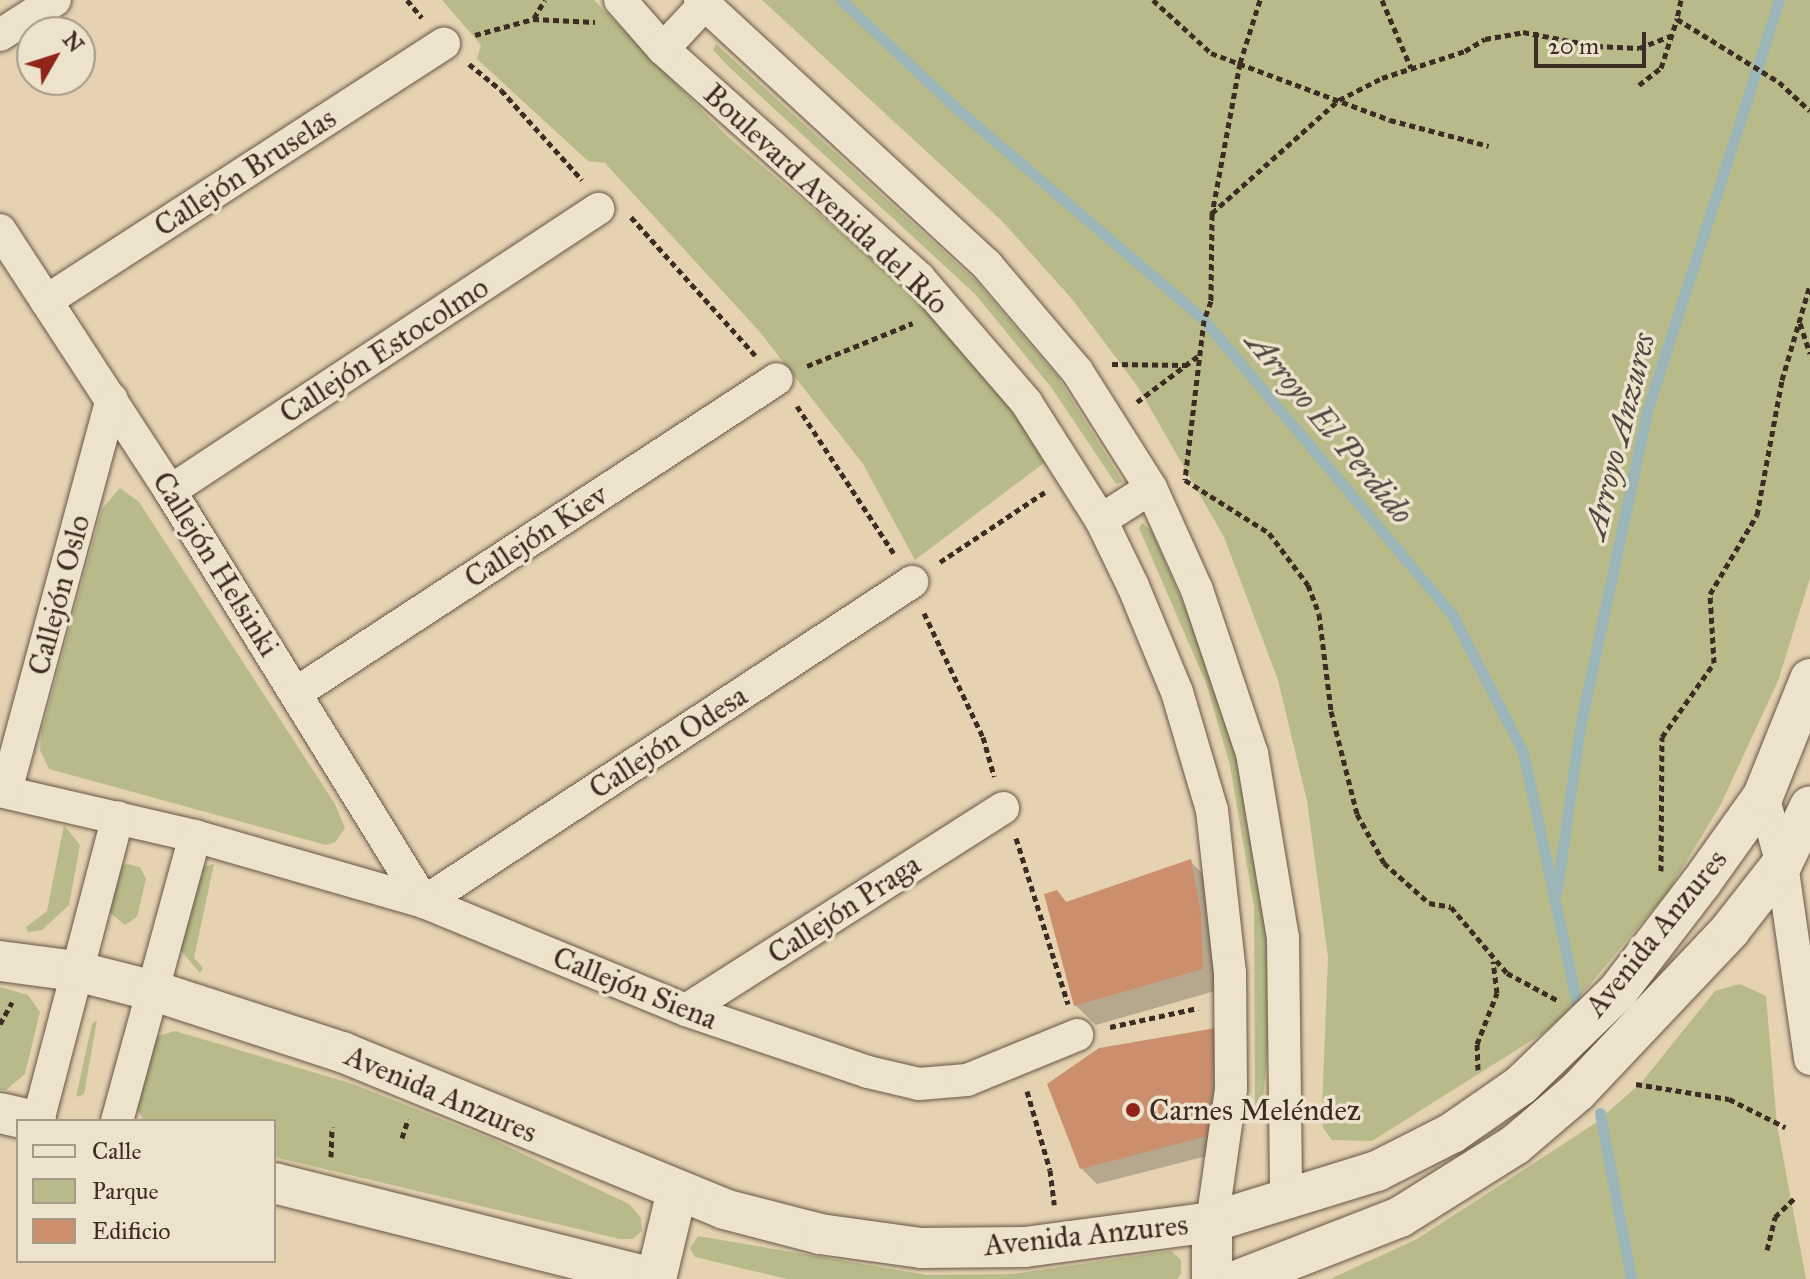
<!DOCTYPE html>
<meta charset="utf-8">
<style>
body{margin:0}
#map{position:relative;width:1810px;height:1279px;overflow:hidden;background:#e4d2b1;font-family:"IM FELL Great Primer",serif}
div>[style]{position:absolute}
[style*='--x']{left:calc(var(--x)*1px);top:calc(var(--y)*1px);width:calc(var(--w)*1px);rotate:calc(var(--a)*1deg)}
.green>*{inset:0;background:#b8bb89}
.shadow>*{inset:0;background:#0003}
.stream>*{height:11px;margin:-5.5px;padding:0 5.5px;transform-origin:5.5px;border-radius:5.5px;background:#9bb5b8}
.building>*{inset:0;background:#cb8f6e}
.path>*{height:5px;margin-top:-2.5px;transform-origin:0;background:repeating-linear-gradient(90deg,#3d2c23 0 6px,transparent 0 10px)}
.roads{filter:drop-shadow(0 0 2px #675646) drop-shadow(0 0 2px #675646)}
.minor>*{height:32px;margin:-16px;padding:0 16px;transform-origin:16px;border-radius:16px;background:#ede2cc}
.tertiary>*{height:40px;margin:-20px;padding:0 20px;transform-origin:20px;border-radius:20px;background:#ede2cc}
.dots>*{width:22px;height:22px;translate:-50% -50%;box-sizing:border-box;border:4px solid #ede2cc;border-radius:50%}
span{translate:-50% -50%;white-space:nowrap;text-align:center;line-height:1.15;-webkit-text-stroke:7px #ede2cc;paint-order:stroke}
.street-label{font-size:30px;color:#3d2c23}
.poi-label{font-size:30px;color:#3d2c23}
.left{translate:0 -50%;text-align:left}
.water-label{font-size:32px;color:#504741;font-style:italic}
.legend{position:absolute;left:16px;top:1119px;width:260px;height:144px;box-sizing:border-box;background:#ede2cc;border:2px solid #a79988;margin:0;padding:10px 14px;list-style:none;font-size:24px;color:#3d2c23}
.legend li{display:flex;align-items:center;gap:16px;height:40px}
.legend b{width:40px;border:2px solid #a79988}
.north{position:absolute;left:16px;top:16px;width:80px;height:80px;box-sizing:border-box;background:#ede2cc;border:2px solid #a79988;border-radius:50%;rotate:51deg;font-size:22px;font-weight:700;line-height:32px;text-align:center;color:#3d2c23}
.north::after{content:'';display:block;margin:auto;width:28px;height:36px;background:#8f2418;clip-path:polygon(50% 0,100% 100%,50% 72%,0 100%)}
.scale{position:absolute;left:1534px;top:32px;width:112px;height:36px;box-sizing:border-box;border:4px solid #3d2c23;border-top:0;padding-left:10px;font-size:24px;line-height:28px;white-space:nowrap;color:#3d2c23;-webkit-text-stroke:6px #ede2cc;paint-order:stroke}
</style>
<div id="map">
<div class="green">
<div style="clip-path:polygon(442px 0,594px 0,727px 136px,909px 291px,1015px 410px,1048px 460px,915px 560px,863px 464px,759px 331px,605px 163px,588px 161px,477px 59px,481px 45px)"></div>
<div style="clip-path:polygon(762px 0,1810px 0,1810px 578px,1778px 681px,1720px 806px,1669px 890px,1566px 1013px,1542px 1034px,1372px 1141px,1332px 1140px,1323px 1128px,1322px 1109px,1328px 957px,1307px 801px,1278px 680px,1224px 537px,1138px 387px,1072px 299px,1003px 222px)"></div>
<div style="clip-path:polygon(716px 44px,976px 281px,1057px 376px,1123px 482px,1116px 484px,1051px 387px,975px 294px,729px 67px,713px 50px)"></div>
<div style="clip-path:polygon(120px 488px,139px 502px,335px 804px,345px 828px,335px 842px,326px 845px,49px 769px,40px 750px,41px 734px,102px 509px)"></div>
<div style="clip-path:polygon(1142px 523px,1152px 531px,1206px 657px,1233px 738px,1257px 856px,1266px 935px,1268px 1045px,1261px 1121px,1255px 1117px,1254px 907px,1230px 765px,1206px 683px,1139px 528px)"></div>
<div style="clip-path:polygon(64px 825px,80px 845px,69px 905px,42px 930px,28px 932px,26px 927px,47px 911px)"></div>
<div style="clip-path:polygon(126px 864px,140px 867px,146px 879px,137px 917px,125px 925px,108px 911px,119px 867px)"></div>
<div style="clip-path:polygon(214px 864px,194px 958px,203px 968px,200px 973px,177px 946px,196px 869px)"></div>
<div style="clip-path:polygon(1740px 984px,1766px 996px,1777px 1125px,1806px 1279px,1330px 1279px,1417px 1239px,1594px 1124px,1641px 1083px,1715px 991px)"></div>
<div style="clip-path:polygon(0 987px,28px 995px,40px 1012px,25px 1074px,6px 1090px,0 1090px)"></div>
<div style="clip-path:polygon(97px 1020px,84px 1094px,76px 1097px,92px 1024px)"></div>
<div style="clip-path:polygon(175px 1031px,353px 1084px,494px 1140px,629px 1204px,641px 1218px,642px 1231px,633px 1239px,620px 1239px,274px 1157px,274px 1121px,144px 1121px,136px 1107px,155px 1037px)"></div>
<div style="clip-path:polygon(698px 1236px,927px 1275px,1012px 1274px,1171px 1251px,1181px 1260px,1181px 1274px,1177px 1279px,787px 1279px,695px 1257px,690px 1248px)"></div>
</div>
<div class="shadow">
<div style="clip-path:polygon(1190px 861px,1210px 881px,1222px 989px,1096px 1025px,1075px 1005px,1056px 892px,1067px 903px)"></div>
<div style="clip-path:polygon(1231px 1046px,1223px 1152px,1097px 1184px,1081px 1168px,1100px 1050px)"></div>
</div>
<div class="stream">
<div style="--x:841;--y:0;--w:156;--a:43.2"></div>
<div style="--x:955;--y:107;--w:328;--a:40.5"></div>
<div style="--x:1204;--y:320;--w:387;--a:49.9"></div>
<div style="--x:1453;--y:616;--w:153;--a:62.8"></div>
<div style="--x:1523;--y:752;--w:271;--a:77.9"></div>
<div style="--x:1557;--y:890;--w:165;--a:-82"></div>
<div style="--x:1580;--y:727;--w:326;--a:-78"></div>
<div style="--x:1648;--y:408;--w:429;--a:-72.2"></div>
<div style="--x:1600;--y:1113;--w:169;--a:79.4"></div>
</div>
<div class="building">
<div style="clip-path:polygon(1191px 859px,1201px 913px,1203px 969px,1074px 1006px,1044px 894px,1057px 890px,1066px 902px)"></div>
<div style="clip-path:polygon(1216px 1028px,1208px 1136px,1080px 1169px,1047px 1084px,1099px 1048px)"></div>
</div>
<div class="path">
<div style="--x:407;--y:0;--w:23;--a:50"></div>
<div style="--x:1153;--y:0;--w:79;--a:42.4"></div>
<div style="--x:1211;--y:53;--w:191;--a:20.5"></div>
<div style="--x:1390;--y:120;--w:102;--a:14.7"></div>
<div style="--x:1260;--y:0;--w:66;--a:107.6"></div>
<div style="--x:1240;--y:63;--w:154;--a:100.5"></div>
<div style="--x:1212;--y:214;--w:87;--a:90.7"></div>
<div style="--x:1211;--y:301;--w:20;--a:110"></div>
<div style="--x:1204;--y:320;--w:161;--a:96.8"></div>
<div style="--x:1185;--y:480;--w:99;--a:32.2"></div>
<div style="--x:1269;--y:533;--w:65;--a:53.1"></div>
<div style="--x:1308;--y:585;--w:31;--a:69"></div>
<div style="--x:1319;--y:614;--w:98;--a:82.9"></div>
<div style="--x:1331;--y:711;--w:106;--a:75.8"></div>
<div style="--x:1357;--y:814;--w:56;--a:61.1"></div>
<div style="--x:1384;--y:863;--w:60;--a:41.6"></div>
<div style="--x:1429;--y:903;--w:22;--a:10"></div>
<div style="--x:1451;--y:907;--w:87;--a:49.7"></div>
<div style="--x:1507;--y:973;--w:57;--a:28.4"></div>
<div style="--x:1382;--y:0;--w:74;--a:66.9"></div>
<div style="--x:1681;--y:0;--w:19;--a:102"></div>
<div style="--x:1677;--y:19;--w:120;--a:31.7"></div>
<div style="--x:1779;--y:82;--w:42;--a:43.1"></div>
<div style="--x:534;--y:18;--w:21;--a:-59"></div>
<div style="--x:475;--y:35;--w:60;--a:-15.4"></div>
<div style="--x:533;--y:19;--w:62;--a:2.8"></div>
<div style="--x:469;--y:64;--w:41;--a:39.1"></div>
<div style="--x:501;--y:90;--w:121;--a:48"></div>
<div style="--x:1639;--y:85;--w:28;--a:-38"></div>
<div style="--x:1661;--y:68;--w:52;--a:-71.9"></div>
<div style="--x:1212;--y:213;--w:170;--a:-41.7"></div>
<div style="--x:1339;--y:100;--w:48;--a:-27.1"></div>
<div style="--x:1382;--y:78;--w:87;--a:-18"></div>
<div style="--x:1465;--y:51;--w:23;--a:-31"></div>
<div style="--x:1485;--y:39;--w:39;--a:-10"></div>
<div style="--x:1523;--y:32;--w:75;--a:10.7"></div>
<div style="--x:1597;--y:46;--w:42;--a:2.7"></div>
<div style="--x:1639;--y:48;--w:34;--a:-21"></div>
<div style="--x:631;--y:217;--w:186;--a:48.1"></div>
<div style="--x:1800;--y:323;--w:32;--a:72"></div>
<div style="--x:1112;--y:364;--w:75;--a:0.8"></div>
<div style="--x:807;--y:366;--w:114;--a:-22.1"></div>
<div style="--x:1137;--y:402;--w:76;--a:-37"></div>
<div style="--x:797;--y:406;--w:178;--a:56.7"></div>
<div style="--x:940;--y:562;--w:126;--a:-33.7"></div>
<div style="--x:924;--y:613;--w:137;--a:64.6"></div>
<div style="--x:983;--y:737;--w:41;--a:74.2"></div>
<div style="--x:1016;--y:838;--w:174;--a:72.6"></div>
<div style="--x:1661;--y:871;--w:134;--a:-89.6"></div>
<div style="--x:1662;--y:737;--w:90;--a:-54.9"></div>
<div style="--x:1714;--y:663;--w:69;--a:-93.3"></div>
<div style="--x:1710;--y:594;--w:92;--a:-59.3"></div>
<div style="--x:1757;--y:515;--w:137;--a:-79.5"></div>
<div style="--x:1782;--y:380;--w:99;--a:-73.6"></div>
<div style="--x:0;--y:1024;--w:25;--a:-61"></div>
<div style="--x:1110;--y:1027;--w:90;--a:-12.2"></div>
<div style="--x:1478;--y:1070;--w:26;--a:-92"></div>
<div style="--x:1477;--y:1044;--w:55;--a:-68.6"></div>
<div style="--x:1497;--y:993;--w:32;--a:-97"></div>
<div style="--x:1636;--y:1084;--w:94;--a:9.2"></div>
<div style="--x:1729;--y:1099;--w:63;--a:26.6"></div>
<div style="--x:1027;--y:1091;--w:82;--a:73.8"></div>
<div style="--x:1050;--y:1170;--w:35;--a:83"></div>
<div style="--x:402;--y:1138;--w:20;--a:-72"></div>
<div style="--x:331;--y:1157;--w:30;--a:-88"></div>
<div style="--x:1767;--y:1250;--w:34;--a:-76"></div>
<div style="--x:1775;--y:1217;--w:28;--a:-44"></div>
</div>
<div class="roads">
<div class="minor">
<div style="--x:620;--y:0;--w:65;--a:48.7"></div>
<div style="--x:663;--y:49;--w:343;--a:41.8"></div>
<div style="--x:919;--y:278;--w:164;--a:49.2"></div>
<div style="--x:1026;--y:402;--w:140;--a:57.6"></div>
<div style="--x:1101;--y:520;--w:73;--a:64.1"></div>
<div style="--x:1133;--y:586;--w:115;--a:67.5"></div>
<div style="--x:1177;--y:692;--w:123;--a:73.5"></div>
<div style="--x:1212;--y:810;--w:164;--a:83.7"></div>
<div style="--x:1230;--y:973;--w:116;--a:89.5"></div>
<div style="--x:1231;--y:1089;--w:134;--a:98.1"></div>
<div style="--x:700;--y:0;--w:391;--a:42.7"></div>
<div style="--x:987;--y:265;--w:139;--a:49.7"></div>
<div style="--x:1077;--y:371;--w:138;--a:57.7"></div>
<div style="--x:1151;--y:488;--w:112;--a:65.7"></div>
<div style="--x:1197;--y:590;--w:172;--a:71.4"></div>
<div style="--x:1252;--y:753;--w:188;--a:80.5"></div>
<div style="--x:1283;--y:938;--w:264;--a:89.3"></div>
<div style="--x:0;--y:35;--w:65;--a:-32.5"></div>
<div style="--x:663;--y:49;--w:60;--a:-47"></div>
<div style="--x:0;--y:230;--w:311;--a:56.9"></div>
<div style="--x:170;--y:491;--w:483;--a:58.3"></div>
<div style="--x:424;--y:902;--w:584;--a:-33.25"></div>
<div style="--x:46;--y:301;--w:474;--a:-32.9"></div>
<div style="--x:170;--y:491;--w:513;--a:-33.38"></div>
<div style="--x:1101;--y:520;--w:59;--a:-32.6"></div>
<div style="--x:296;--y:693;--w:574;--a:-33.14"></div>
<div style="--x:0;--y:791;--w:200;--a:13"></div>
<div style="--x:195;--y:836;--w:238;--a:16.1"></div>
<div style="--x:424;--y:902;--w:283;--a:22.4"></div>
<div style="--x:686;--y:1010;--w:192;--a:18.8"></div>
<div style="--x:868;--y:1072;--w:52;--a:13.2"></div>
<div style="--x:919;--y:1084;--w:48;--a:-4.8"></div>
<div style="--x:967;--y:1080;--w:119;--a:-22.2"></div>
<div style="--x:6;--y:791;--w:406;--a:-74.9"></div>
<div style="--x:1763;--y:796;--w:71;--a:74.4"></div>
<div style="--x:1782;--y:864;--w:197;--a:81.8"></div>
<div style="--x:686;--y:1010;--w:376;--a:-32.5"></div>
<div style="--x:38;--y:1121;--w:314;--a:-75.3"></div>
<div style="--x:117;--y:1121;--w:295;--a:-74.7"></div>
</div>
<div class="tertiary">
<div style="--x:0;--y:961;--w:77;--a:7.5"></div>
<div style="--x:76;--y:971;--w:81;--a:14.4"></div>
<div style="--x:154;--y:991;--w:198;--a:18"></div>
<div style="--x:342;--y:1052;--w:413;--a:22.3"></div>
<div style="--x:724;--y:1209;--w:99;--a:14.6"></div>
<div style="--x:820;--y:1234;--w:102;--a:7.9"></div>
<div style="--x:921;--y:1248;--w:104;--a:-0.6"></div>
<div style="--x:1025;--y:1247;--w:189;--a:-7.6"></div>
<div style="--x:1212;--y:1222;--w:173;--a:-17.2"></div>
<div style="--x:1377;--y:1171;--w:84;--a:-26.9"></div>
<div style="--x:1452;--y:1133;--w:84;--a:-34.8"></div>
<div style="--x:1521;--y:1085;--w:135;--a:-44.1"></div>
<div style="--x:1618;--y:991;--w:136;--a:-52.5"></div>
<div style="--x:1701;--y:883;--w:107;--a:-54.5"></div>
<div style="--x:1763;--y:796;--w:126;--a:-68.1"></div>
<div style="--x:0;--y:1113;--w:37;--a:13"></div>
<div style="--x:274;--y:1183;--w:394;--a:14.1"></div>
<div style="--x:656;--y:1279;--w:90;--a:-76.6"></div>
<div style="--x:1212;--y:1279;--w:57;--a:-90"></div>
<div style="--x:1241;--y:1279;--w:171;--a:-21.3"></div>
<div style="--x:1400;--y:1217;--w:136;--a:-32.1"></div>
<div style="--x:1515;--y:1145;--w:83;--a:-40.6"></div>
<div style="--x:1578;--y:1091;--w:221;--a:-46.6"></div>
<div style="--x:1730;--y:930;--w:84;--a:-51.8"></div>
<div style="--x:1782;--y:864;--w:64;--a:-64.2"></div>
</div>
</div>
<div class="dots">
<div style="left:1133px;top:1110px;background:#8f2418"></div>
</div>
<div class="street-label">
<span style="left:245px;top:172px;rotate:-33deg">Callejón Bruselas</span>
<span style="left:826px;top:199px;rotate:43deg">Boulevard Avenida del Río</span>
<span style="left:384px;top:350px;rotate:-33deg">Callejón Estocolmo</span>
<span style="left:536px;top:536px;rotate:-33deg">Callejón Kiev</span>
<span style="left:216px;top:564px;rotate:58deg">Callejón Helsinki</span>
<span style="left:59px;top:595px;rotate:-75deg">Callejón Oslo</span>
<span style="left:668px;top:742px;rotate:-33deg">Callejón Odesa</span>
<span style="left:844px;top:909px;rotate:-33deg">Callejón Praga</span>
<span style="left:1656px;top:933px;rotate:-51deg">Avenida Anzures</span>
<span style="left:635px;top:988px;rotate:22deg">Callejón Siena</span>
<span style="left:441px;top:1094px;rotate:23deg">Avenida Anzures</span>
<span style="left:1086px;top:1235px;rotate:-6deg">Avenida Anzures</span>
</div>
<div class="poi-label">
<span class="left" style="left:1149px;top:1110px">Carnes Meléndez</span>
</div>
<div class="water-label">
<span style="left:1329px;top:428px;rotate:50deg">Arroyo El Perdido</span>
<span style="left:1620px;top:436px;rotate:-76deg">Arroyo Anzures</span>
</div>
<ul class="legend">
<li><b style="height:10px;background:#ede2cc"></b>Calle</li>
<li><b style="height:22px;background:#b8bb89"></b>Parque</li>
<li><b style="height:22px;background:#cb8f6e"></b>Edificio</li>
</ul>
<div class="north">N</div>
<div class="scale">20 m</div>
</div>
